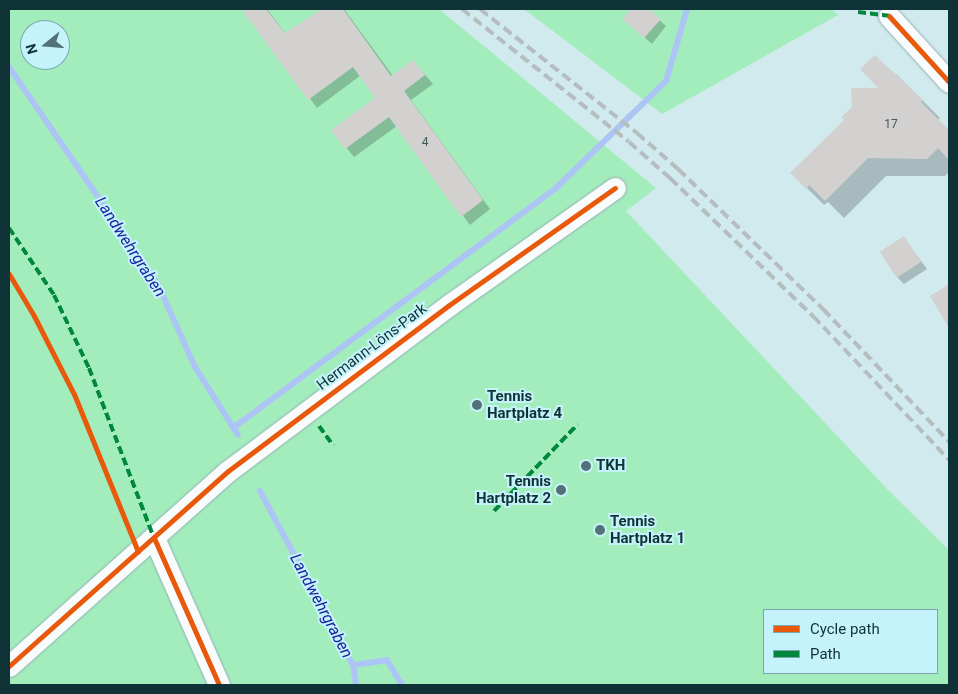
<!DOCTYPE html>
<meta charset="utf-8">
<style>
body{margin:0}
#map{position:relative;width:958px;height:694px;overflow:hidden;background:#d1eaee;font-family:Roboto,sans-serif}
div>[style]{position:absolute}
[style*='--x']{left:calc(var(--x)*1px);top:calc(var(--y)*1px);width:calc(var(--w)*1px);rotate:calc(var(--a)*1deg)}
.green>*{inset:0;background:#a3edbd}
.shadow>*{inset:0;background:#0003}
.stream>*{height:6px;margin:-3px;padding:0 3px;transform-origin:3px;border-radius:3px;background:#adc5f4}
.building>*{inset:0;background:#d3d1d0;transform-origin:0 0}
.roads{filter:drop-shadow(0 0 1px #95b0b5) drop-shadow(0 0 1px #95b0b5)}
.street>*{height:21px;margin:-10.5px;padding:0 10.5px;transform-origin:10.5px;border-radius:10.5px;background:#f8fcfc}
.rail>*{height:4px;margin-top:-2px;transform-origin:0;background:repeating-linear-gradient(90deg,#b5bdbe 0 10px,transparent 0 15px)}
.quiet>*{height:4px;margin-top:-2px;transform-origin:0;background:repeating-linear-gradient(90deg,#00873e 0 8px,transparent 0 12px)}
.cycleway>*{height:5px;margin:-2.5px;padding:0 2.5px;transform-origin:2.5px;border-radius:2.5px;background:#e8590c}
.dots>*{width:14px;height:14px;translate:-50% -50%;box-sizing:border-box;border:2px solid #c4f3fb;border-radius:50%}
span{translate:-50% -50%;white-space:nowrap;text-align:center;line-height:1.15;-webkit-text-stroke:4px #c4f3fb;paint-order:stroke}
.number-label{font-size:12px;color:#405a5d}
.number-label span{-webkit-text-stroke-width:0}
.street-label{font-size:15px;color:#0f3237}
.poi-label{font-size:15px;color:#0f3237;font-weight:700}
.left{translate:0 -50%;text-align:left}
.right{translate:-100% -50%;text-align:right}
.water-label{font-size:16px;color:#1a229f;font-style:italic}
.frame{position:absolute;inset:0;border:10px solid #0f3237;pointer-events:none}
.legend{position:absolute;left:763px;top:609px;width:175px;height:65px;box-sizing:border-box;background:#c4f3fb;border:1px solid #7ca6ad;margin:0;padding:6px 9px;list-style:none;font-size:15px;color:#0f3237}
.legend li{display:flex;align-items:center;gap:10px;height:25px}
.legend b{width:25px;border:1px solid #7ca6ad}
.north{position:absolute;left:20px;top:20px;width:50px;height:50px;box-sizing:border-box;background:#c4f3fb;border:1px solid #7ca6ad;border-radius:50%;rotate:253deg;font-size:14px;font-weight:700;line-height:20px;text-align:center;color:#0f3237}
.north::after{content:'';display:block;margin:auto;width:18px;height:22px;background:#537277;clip-path:polygon(50% 0,100% 100%,50% 72%,0 100%)}
</style>
<div id="map">
<div class="green">
<div style="clip-path:polygon(evenodd,9px 9px,439px 9px,656px 188px,626px 211px,888px 490px,949px 550px,949px 685px,9px 685px,9px 9px,30px 30px,60px 30px,60px 60px,30px 60px,30px 30px,9px 9px,764px 610px,937px 610px,937px 673px,764px 673px,764px 610px)"></div>
<div style="clip-path:polygon(524px 9px,832px 9px,838px 15px,662px 114px)"></div>
</div>
<div class="shadow">
<div style="clip-path:polygon(243px 9px,267px 9px,286px 34px,323px 9px,344px 9px,393px 76px,413px 61px,433px 84px,411px 100px,490px 209px,470px 225px,397px 126px,354px 157px,332px 130px,377px 98px,361px 75px,317px 108px)"></div>
<div style="clip-path:polygon(632px 9px,647px 9px,666px 26px,652px 44px,624px 19px)"></div>
<div style="clip-path:polygon(896px 74px,940px 118px,938px 120px,949px 132px,949px 172px,945px 176px,886px 176px,844px 218px,828px 202px,824px 205px,792px 173px)"></div>
<div style="clip-path:polygon(904px 238px,927px 269px,904px 284px,898px 278px)"></div>
</div>
<div class="stream">
<div style="--x:9;--y:67;--w:264;--a:55.6"></div>
<div style="--x:158;--y:285;--w:90;--a:65.7"></div>
<div style="--x:195;--y:367;--w:80;--a:57.7"></div>
<div style="--x:233;--y:428;--w:404;--a:-36.6"></div>
<div style="--x:557;--y:187;--w:152;--a:-44.2"></div>
<div style="--x:666;--y:81;--w:75;--a:-73.7"></div>
<div style="--x:260;--y:491;--w:197;--a:61.9"></div>
<div style="--x:353;--y:665;--w:34;--a:-8"></div>
<div style="--x:387;--y:660;--w:29;--a:59"></div>
<div style="--x:353;--y:665;--w:20;--a:81"></div>
</div>
<div class="building">
<div style="clip-path:polygon(241px 9px,266px 9px,285px 33px,322px 9px,343px 9px,391px 76px,413px 60px,425px 75px,404px 91px,483px 200px,461px 217px,389px 117px,345px 149px,331px 130px,375px 98px,353px 67px,308px 100px)"></div>
<div style="clip-path:polygon(631px 9px,649px 9px,661px 19px,644px 38px,622px 19px)"></div>
<div style="clip-path:polygon(875px 55px,923px 100px,921px 102px,949px 130px,949px 160px,938px 148px,927px 159px,868px 158px,825px 201px,809px 185px,806px 189px,790px 173px,844px 120px,841px 117px,852px 107px,851px 88px,878px 88px,860px 69px)"></div>
<div style="left:904px;top:236px;width:31px;height:29px;rotate:57deg"></div>
<div style="clip-path:polygon(949px 284px,949px 328px,930px 296px)"></div>
</div>
<div class="roads">
<div class="street">
<div style="--x:889;--y:16;--w:89;--a:47.7"></div>
<div style="--x:154;--y:538;--w:161;--a:66.1"></div>
<div style="--x:9;--y:666;--w:293;--a:-41.7"></div>
<div style="--x:228;--y:471;--w:276;--a:-36.9"></div>
<div style="--x:449;--y:305;--w:203;--a:-35.2"></div>
</div>
</div>
<div class="rail">
<div style="--x:462;--y:9;--w:213;--a:38.5"></div>
<div style="--x:629;--y:142;--w:55;--a:41.3"></div>
<div style="--x:670;--y:178;--w:199;--a:44"></div>
<div style="--x:813;--y:316;--w:198;--a:46.6"></div>
<div style="--x:480;--y:9;--w:200;--a:38.3"></div>
<div style="--x:637;--y:133;--w:55;--a:41.3"></div>
<div style="--x:678;--y:169;--w:202;--a:44"></div>
<div style="--x:823;--y:309;--w:183;--a:46.5"></div>
</div>
<div class="quiet">
<div style="--x:858;--y:12;--w:31;--a:7"></div>
<div style="--x:9;--y:228;--w:81;--a:56.1"></div>
<div style="--x:54;--y:295;--w:81;--a:64.4"></div>
<div style="--x:89;--y:368;--w:182;--a:69.1"></div>
<div style="--x:319;--y:426;--w:24;--a:54"></div>
<div style="--x:494;--y:511;--w:120;--a:-46"></div>
</div>
<div class="cycleway">
<div style="--x:889;--y:16;--w:89;--a:47.7"></div>
<div style="--x:9;--y:274;--w:49;--a:59.2"></div>
<div style="--x:34;--y:316;--w:88;--a:62.9"></div>
<div style="--x:74;--y:394;--w:170;--a:67.9"></div>
<div style="--x:154;--y:538;--w:161;--a:66.1"></div>
<div style="--x:9;--y:666;--w:293;--a:-41.7"></div>
<div style="--x:228;--y:471;--w:276;--a:-36.9"></div>
<div style="--x:449;--y:305;--w:203;--a:-35.2"></div>
</div>
<div class="dots">
<div style="left:477px;top:405px;background:#537277"></div>
<div style="left:586px;top:466px;background:#537277"></div>
<div style="left:561px;top:490px;background:#537277"></div>
<div style="left:600px;top:530px;background:#537277"></div>
</div>
<div class="number-label">
<span style="left:891px;top:125px">17</span>
<span style="left:425px;top:143px">4</span>
</div>
<div class="street-label">
<span style="left:372px;top:347px;rotate:-37deg">Hermann-Löns-Park</span>
</div>
<div class="poi-label">
<span class="left" style="left:487px;top:405px">Tennis<br>Hartplatz 4</span>
<span class="left" style="left:596px;top:466px">TKH</span>
<span class="right" style="left:551px;top:490px">Tennis<br>Hartplatz 2</span>
<span class="left" style="left:610px;top:530px">Tennis<br>Hartplatz 1</span>
</div>
<div class="water-label">
<span style="left:130px;top:247px;rotate:57deg">Landwehrgraben</span>
<span style="left:321px;top:606px;rotate:62deg">Landwehrgraben</span>
</div>
<div class="frame"></div>
<ul class="legend">
<li><b style="height:6px;background:#e8590c"></b>Cycle path</li>
<li><b style="height:6px;background:#00873e"></b>Path</li>
</ul>
<div class="north">N</div>
</div>
